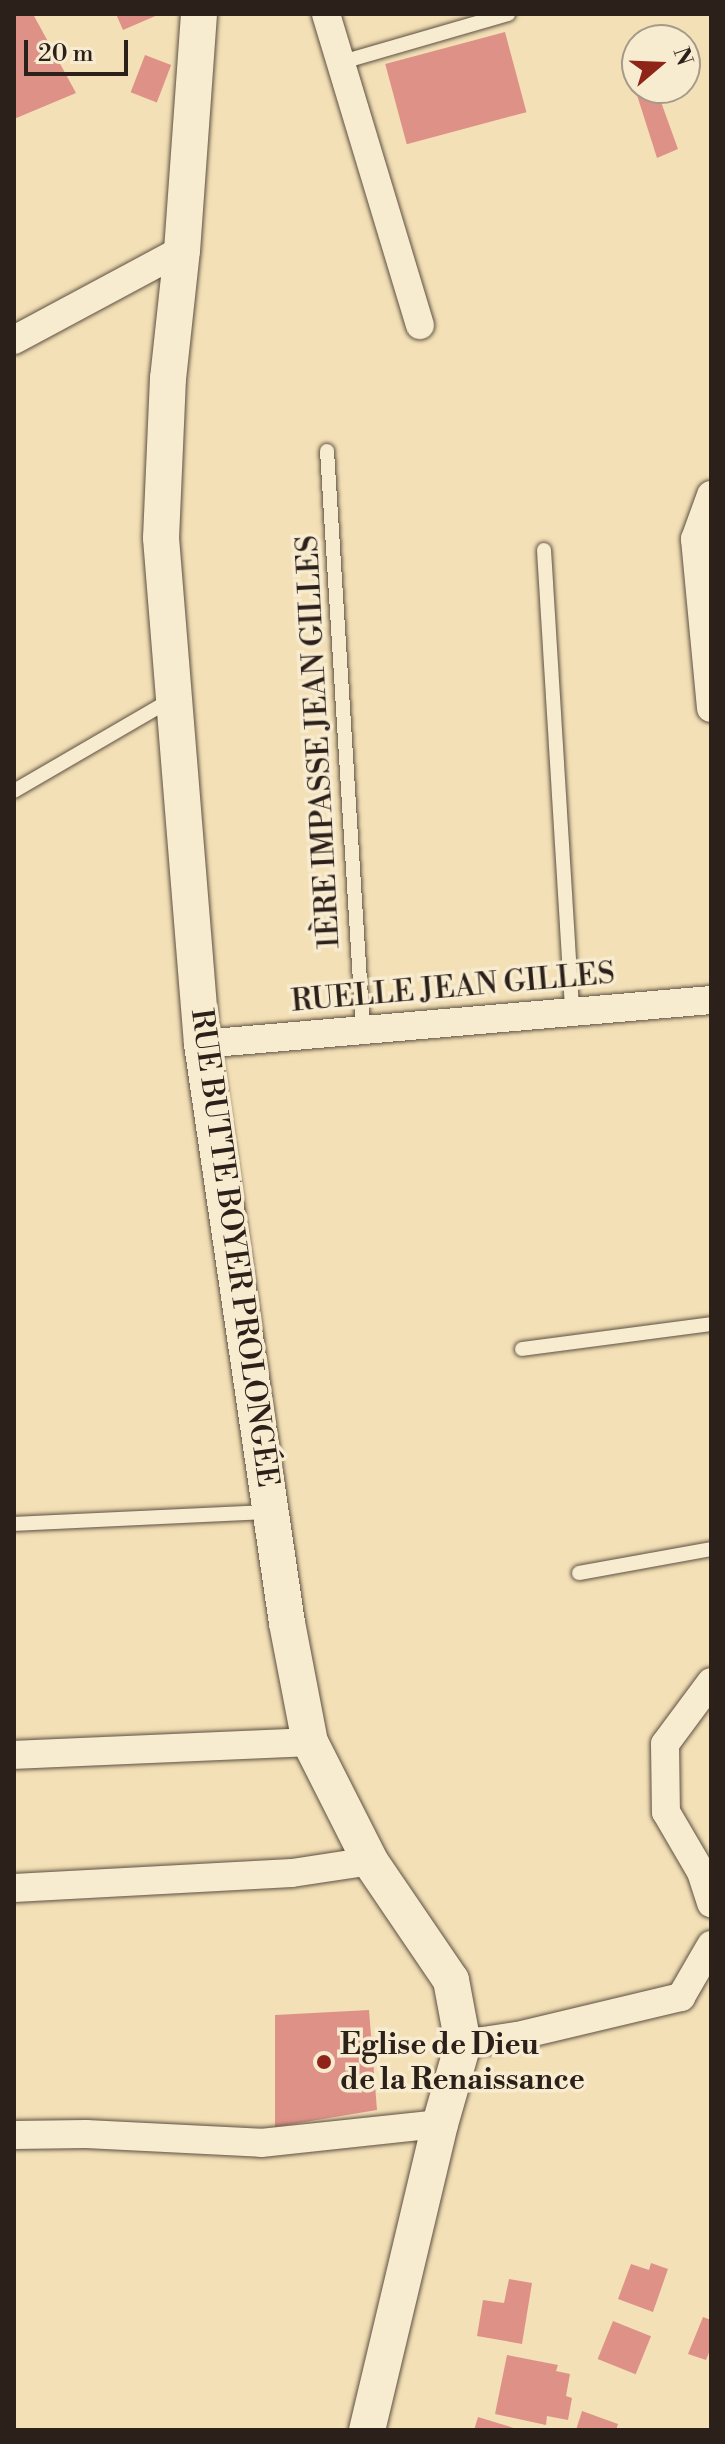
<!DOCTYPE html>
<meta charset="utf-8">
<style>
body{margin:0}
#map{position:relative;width:725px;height:2444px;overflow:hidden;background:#f3e0b6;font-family:"Libre Bodoni",serif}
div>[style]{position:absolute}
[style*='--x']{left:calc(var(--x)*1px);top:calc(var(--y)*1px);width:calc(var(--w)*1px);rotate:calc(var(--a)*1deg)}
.building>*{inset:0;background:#de9287;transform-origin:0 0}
.roads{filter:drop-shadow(0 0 2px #5e5042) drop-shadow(0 0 2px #5e5042)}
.service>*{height:14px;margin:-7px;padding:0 7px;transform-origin:7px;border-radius:7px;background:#f7ebd0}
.minor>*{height:28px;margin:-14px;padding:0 14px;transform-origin:14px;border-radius:14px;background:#f7ebd0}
.tertiary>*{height:36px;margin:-18px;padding:0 18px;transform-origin:18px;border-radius:18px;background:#f7ebd0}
.dots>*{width:22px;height:22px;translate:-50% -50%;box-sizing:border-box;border:4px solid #f7ebd0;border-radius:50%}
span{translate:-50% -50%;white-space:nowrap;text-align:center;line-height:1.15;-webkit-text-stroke:7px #f7ebd0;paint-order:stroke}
.street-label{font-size:30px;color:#2c201b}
.poi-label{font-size:30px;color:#2c201b;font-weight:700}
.left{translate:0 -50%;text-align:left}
.frame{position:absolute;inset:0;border:16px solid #2c201b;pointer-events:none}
.north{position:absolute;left:621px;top:24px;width:80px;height:80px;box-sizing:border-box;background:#f7ebd0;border:2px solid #a69a88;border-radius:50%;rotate:71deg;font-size:22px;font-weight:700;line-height:32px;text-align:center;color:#2c201b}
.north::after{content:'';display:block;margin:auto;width:28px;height:36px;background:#8f2418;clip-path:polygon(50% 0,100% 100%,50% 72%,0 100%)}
.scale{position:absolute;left:24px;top:40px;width:104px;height:36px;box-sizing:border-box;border:4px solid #2c201b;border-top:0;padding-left:10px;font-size:24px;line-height:28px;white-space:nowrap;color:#2c201b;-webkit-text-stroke:6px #f7ebd0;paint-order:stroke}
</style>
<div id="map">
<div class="building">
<div style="clip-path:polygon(14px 14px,33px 14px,76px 93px,14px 119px)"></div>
<div style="clip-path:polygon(116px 14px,160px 14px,123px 30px)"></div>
<div style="left:505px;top:32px;width:83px;height:124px;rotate:75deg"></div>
<div style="left:145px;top:55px;width:28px;height:40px;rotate:21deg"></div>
<div style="clip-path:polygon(656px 88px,678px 149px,657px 158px,636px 92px)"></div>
<div style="clip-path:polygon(369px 2010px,377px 2110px,275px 2127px,275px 2015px)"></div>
<div style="clip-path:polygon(651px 2263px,668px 2269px,653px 2312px,618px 2299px,631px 2264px,649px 2270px)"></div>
<div style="clip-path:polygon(509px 2279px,532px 2283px,522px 2344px,477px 2336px,483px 2300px,504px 2303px)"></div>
<div style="clip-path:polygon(703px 2317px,711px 2320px,711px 2348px,706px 2360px,688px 2354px)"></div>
<div style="left:613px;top:2321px;width:41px;height:41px;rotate:22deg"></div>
<div style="clip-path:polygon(507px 2355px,558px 2365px,556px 2371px,570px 2374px,566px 2396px,572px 2398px,568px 2420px,547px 2416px,546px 2425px,495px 2414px)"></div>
<div style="clip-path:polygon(582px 2411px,618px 2424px,616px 2430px,576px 2430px)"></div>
<div style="clip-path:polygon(478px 2417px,517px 2429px,517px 2430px,474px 2430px)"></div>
</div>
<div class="roads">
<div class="service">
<div style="--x:342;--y:62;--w:173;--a:-16.1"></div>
<div style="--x:327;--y:451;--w:580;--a:86.44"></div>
<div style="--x:544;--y:550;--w:463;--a:86.5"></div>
<div style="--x:14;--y:791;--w:183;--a:-30.2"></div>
<div style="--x:522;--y:1349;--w:191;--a:-7.5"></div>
<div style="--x:14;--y:1524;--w:257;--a:-2.7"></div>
<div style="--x:579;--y:1573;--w:134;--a:-10.3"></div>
</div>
<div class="minor">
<div style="--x:326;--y:14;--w:325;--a:73.2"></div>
<div style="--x:14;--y:340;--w:191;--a:-28.2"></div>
<div style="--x:711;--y:495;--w:47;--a:110"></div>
<div style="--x:695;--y:539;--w:170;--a:84.6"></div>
<div style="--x:202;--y:1044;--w:511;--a:-4.94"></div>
<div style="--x:711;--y:1682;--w:77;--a:126.6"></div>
<div style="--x:665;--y:1744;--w:68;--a:89.2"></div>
<div style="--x:666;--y:1812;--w:69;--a:59.7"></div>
<div style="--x:701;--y:1872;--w:33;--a:72"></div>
<div style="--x:14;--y:1755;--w:296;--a:-2.5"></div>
<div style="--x:14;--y:1888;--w:278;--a:-3.1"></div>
<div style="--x:292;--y:1873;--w:79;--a:-8.7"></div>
<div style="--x:463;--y:2044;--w:55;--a:-8.4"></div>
<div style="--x:517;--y:2036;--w:169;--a:-13.4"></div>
<div style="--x:681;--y:1997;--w:60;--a:-60"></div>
<div style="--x:14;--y:2135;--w:72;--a:-0.8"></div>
<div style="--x:86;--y:2134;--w:175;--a:2.9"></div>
<div style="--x:261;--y:2143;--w:180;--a:-6.1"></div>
</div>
<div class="tertiary">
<div style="--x:199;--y:14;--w:237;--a:94.1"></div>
<div style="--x:182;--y:250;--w:129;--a:96.2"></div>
<div style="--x:168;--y:378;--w:160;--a:92.5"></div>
<div style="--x:161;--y:538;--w:508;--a:85.37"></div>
<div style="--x:202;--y:1044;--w:585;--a:81.65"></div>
<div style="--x:287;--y:1623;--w:121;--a:79.1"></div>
<div style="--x:310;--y:1742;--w:133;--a:63.2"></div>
<div style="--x:370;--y:1861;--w:144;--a:55.8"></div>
<div style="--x:451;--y:1980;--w:65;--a:79.4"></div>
<div style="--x:463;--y:2044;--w:83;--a:106"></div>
<div style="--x:440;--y:2124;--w:315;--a:103.4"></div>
</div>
</div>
<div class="dots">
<div style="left:324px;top:2062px;background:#8f2418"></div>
</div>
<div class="street-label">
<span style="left:319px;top:742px;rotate:-93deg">1ÈRE IMPASSE JEAN GILLES</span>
<span style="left:453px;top:988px;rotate:-5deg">RUELLE JEAN GILLES</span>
<span style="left:234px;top:1248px;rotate:82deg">RUE BUTTE BOYER PROLONGÉE</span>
</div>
<div class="poi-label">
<span class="left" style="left:340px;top:2062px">Eglise de Dieu<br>de la Renaissance</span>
</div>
<div class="frame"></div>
<div class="north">N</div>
<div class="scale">20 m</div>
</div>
